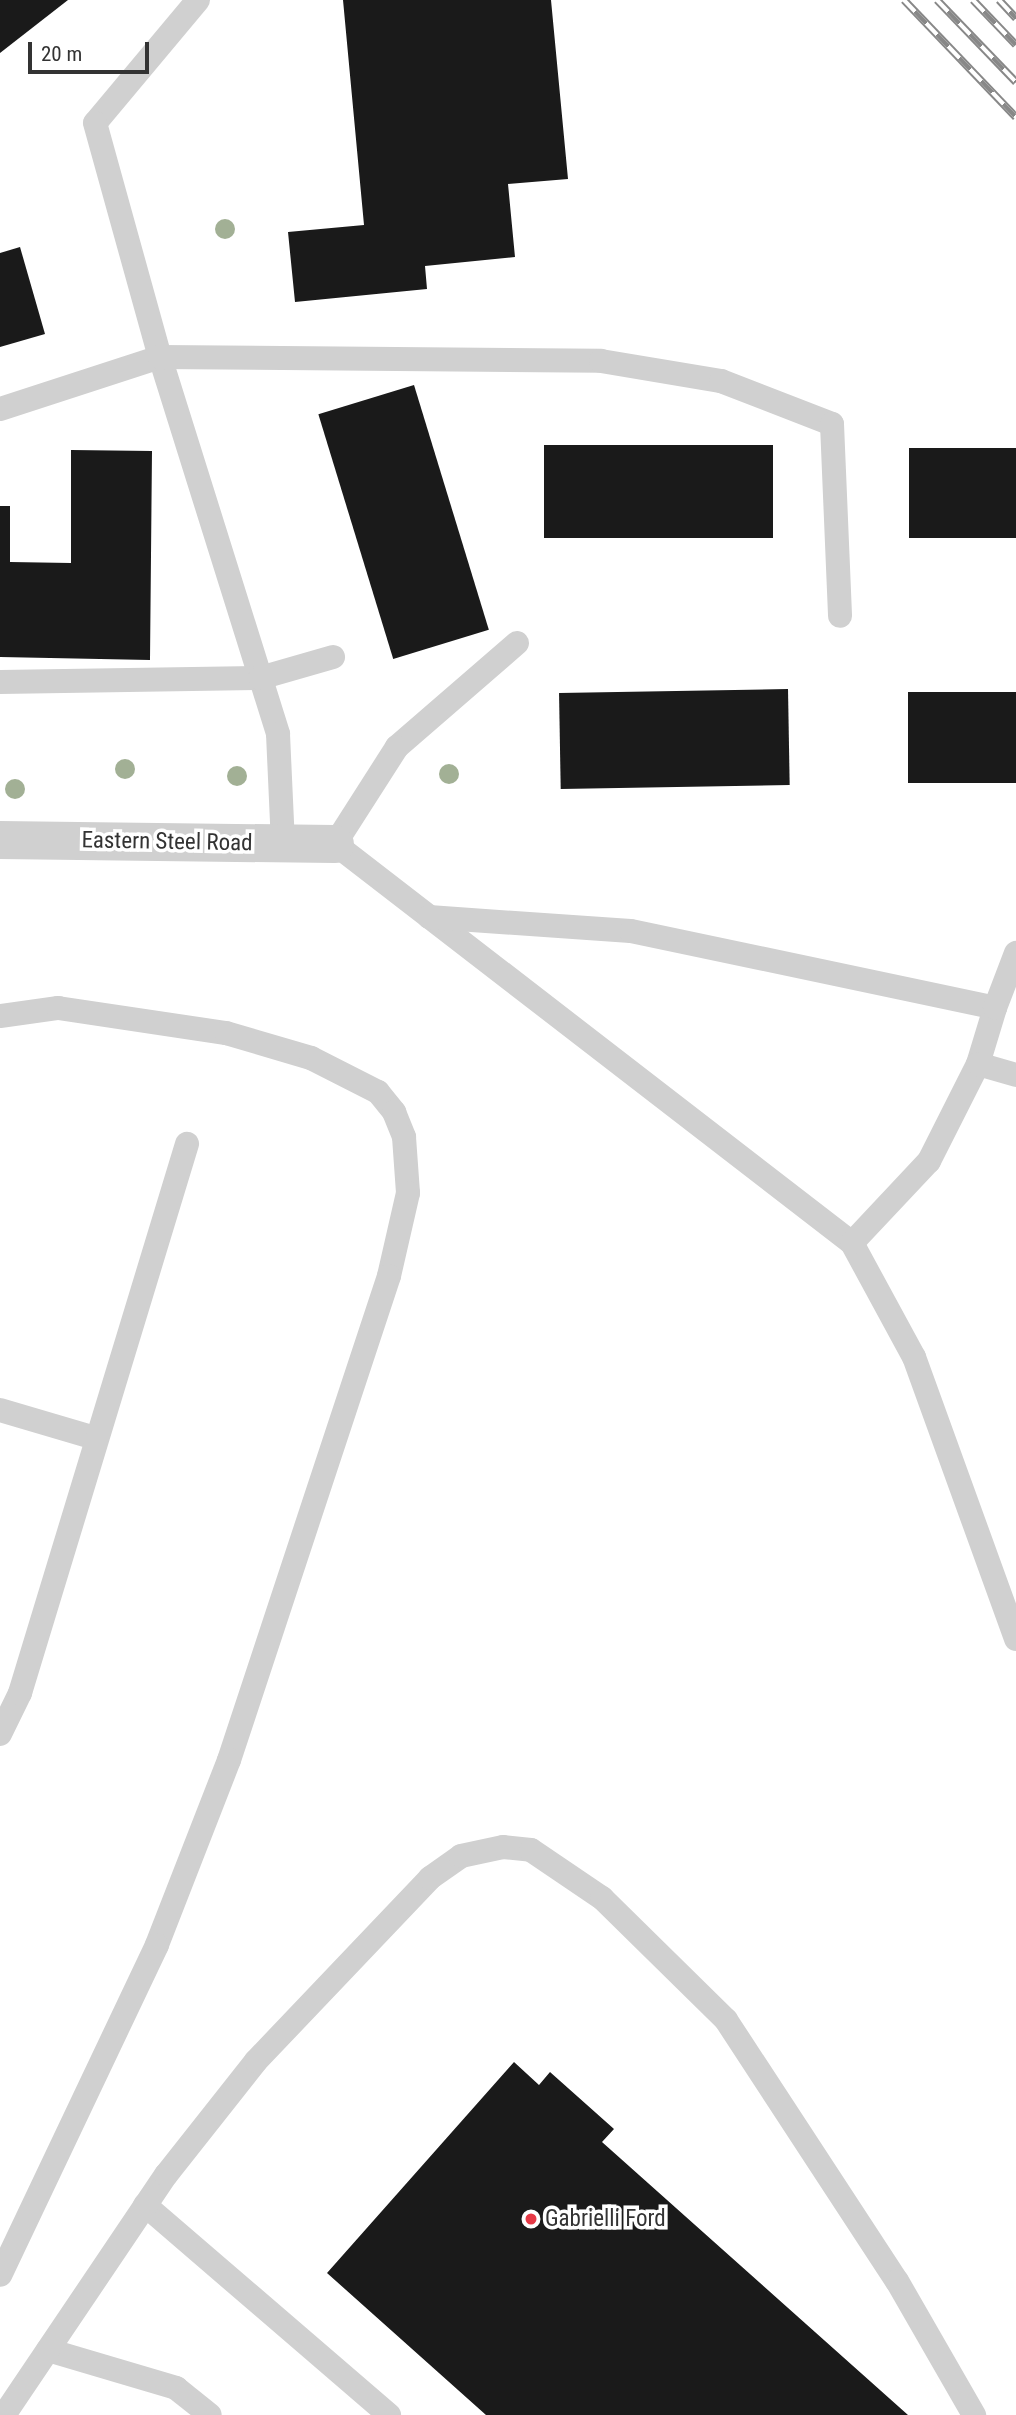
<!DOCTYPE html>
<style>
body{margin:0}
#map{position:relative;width:1016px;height:2415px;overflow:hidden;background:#fff;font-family:"Roboto Condensed",sans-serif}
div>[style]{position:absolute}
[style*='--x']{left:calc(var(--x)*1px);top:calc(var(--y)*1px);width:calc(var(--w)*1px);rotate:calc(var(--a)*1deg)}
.building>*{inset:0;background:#1a1a1a;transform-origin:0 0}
.service>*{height:24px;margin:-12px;padding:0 12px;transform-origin:12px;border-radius:12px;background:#d0d0d0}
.minor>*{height:38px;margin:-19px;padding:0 19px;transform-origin:19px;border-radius:19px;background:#d0d0d0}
.rail>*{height:8px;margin-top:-4px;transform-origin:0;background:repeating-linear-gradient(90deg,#fff 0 16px,#888 0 32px);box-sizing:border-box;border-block:2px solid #888}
.trees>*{width:20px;height:20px;margin:-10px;border-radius:50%;background:#a2b095}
.dots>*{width:19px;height:19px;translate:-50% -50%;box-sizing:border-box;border:4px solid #fff;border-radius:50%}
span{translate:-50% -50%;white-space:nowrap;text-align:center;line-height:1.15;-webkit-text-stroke:7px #fff;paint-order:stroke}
.street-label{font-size:23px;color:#333}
.poi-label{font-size:23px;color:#333}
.left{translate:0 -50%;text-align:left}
.scale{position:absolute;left:28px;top:42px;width:121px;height:32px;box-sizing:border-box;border:4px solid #333;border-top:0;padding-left:9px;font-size:21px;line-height:24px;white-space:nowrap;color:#333;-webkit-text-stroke:5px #fff;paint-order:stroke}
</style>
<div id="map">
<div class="building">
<div style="clip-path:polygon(0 0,68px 0,0 53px)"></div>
<div style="clip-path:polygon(343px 0,551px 0,568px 179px,508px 184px,515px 257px,425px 266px,427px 289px,295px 302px,288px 232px,364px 225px)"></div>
<div style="clip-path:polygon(20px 247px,45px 334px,0 347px,0 253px)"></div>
<div style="left:414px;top:385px;width:256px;height:100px;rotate:73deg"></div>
<div style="left:773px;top:445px;width:93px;height:229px;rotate:90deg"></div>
<div style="left:909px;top:448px;width:107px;height:90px"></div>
<div style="clip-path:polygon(71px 450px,152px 451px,150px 660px,0 657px,0 506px,10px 506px,10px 562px,71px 563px)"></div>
<div style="left:788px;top:689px;width:96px;height:229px;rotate:89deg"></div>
<div style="left:1016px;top:692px;width:91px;height:108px;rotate:90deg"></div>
<div style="clip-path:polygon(514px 2062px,539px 2085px,550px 2072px,614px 2129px,602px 2142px,908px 2415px,486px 2415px,327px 2273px)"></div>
</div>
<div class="service">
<div style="--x:198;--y:0;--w:160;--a:129.9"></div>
<div style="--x:95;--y:123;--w:243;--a:74.5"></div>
<div style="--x:160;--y:357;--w:395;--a:72.6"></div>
<div style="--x:278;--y:734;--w:109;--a:87.4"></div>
<div style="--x:0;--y:409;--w:168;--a:-18"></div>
<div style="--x:160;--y:357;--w:441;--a:0.5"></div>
<div style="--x:601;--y:361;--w:122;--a:9.5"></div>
<div style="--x:721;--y:381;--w:119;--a:21.2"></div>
<div style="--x:832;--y:424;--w:192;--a:87.6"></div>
<div style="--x:517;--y:643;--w:159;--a:139.1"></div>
<div style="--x:397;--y:747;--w:115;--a:122.6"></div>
<div style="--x:335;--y:844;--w:653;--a:37.66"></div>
<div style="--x:852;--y:1243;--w:130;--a:61.5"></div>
<div style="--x:914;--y:1357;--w:300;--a:70.1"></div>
<div style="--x:0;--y:682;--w:260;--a:-0.9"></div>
<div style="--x:260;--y:678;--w:76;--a:-16"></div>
<div style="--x:429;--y:917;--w:202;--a:4"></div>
<div style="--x:631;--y:931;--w:372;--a:11.9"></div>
<div style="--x:995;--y:1008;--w:59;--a:106.9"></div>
<div style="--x:978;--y:1064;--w:109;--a:116.8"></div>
<div style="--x:929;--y:1161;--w:112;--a:133.2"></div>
<div style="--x:995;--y:1008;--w:59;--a:-69.1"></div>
<div style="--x:0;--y:1016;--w:59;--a:-7.9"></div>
<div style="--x:58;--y:1008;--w:170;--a:8.5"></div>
<div style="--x:226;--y:1033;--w:89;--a:16.4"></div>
<div style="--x:311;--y:1058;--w:75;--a:26.9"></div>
<div style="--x:378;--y:1092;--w:26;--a:51"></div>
<div style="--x:394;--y:1112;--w:27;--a:68"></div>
<div style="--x:404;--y:1137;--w:56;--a:85.9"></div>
<div style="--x:408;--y:1193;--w:85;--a:102.9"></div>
<div style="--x:389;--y:1276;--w:510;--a:108.29"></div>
<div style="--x:229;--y:1760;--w:199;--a:111.3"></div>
<div style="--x:157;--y:1945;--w:365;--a:115.4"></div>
<div style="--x:978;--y:1064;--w:40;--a:16"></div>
<div style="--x:0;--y:1410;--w:99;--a:16.4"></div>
<div style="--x:0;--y:1734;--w:46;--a:-64"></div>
<div style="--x:20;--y:1693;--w:574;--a:-73.08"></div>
<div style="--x:145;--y:2205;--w:322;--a:40.7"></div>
<div style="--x:48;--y:2350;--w:134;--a:16.5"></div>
<div style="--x:176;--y:2388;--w:43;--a:38.5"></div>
<div style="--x:4;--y:2415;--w:290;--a:-56"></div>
<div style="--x:166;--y:2175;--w:145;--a:-51.7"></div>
<div style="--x:256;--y:2061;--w:253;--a:-46.4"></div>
<div style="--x:430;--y:1878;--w:38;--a:-35"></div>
<div style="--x:461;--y:1856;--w:43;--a:-12.1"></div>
<div style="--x:503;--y:1847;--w:28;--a:6"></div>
<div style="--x:531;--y:1850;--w:86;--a:34.1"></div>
<div style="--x:602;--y:1898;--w:174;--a:44.5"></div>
<div style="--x:726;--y:2020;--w:312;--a:56.8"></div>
<div style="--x:897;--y:2281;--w:155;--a:60.1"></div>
</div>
<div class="minor">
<div style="--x:0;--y:840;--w:335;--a:0.7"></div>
</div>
<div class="rail">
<div style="--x:904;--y:0;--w:162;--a:46.3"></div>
<div style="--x:937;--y:0;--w:114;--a:46.1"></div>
<div style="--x:973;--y:0;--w:62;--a:46.3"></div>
<div style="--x:999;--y:0;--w:25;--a:47"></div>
</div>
<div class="trees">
<div style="left:225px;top:229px"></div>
<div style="left:125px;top:769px"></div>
<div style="left:449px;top:774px"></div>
<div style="left:237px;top:776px"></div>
<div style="left:15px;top:789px"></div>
</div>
<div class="dots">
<div style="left:531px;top:2219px;background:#e63946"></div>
</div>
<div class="street-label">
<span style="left:167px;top:842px;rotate:1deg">Eastern Steel Road</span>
</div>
<div class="poi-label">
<span class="left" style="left:545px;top:2219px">Gabrielli Ford</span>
</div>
<div class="scale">20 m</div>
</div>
